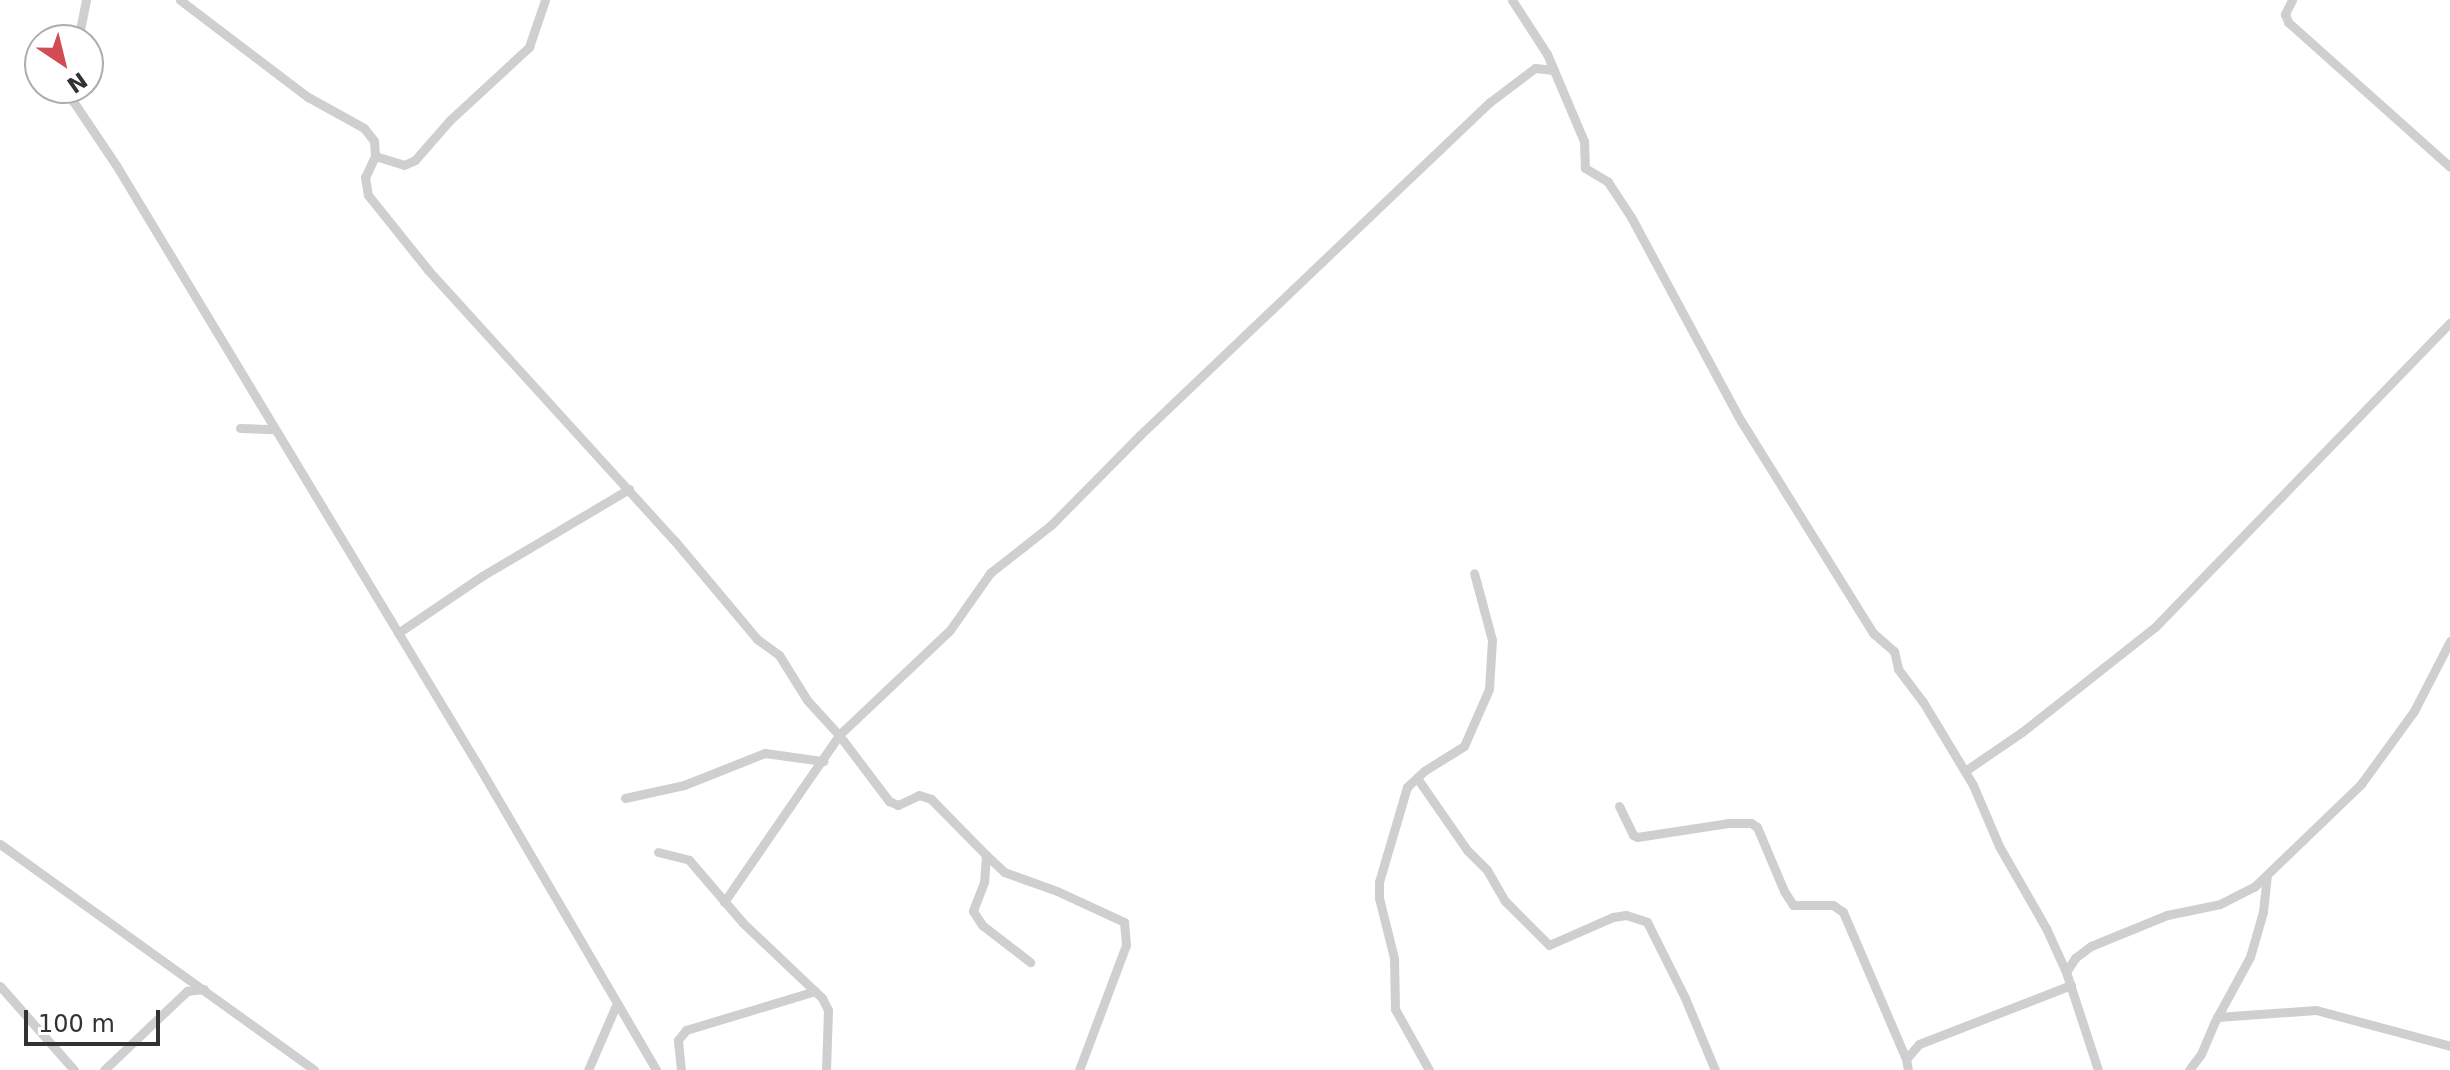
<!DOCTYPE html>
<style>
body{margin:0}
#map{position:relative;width:2450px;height:1070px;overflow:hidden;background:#fff;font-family:"DejaVu Sans",sans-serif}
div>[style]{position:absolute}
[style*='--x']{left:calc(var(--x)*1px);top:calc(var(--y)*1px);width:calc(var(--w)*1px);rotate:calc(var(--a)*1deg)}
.minor>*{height:9px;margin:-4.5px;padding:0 4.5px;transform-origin:4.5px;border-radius:4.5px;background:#cfcfcf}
span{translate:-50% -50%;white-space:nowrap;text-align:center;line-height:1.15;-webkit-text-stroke:8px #fff;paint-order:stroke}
.north{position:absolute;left:24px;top:24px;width:80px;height:80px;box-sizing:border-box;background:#fff;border:2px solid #adadad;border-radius:50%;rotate:145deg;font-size:22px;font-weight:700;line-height:32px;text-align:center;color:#323232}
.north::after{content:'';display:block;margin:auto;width:28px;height:36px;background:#d24c54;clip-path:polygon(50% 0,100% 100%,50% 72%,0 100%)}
.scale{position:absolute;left:24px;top:1010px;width:136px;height:36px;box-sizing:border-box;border:4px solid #323232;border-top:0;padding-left:10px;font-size:24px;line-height:28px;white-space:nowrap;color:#323232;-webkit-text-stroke:6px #fff;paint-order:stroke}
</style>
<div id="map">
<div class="minor">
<div style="--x:180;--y:0;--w:161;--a:37.2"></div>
<div style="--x:308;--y:97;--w:64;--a:29"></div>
<div style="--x:364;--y:128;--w:16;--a:52"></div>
<div style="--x:374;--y:141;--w:15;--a:86"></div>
<div style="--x:375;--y:156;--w:30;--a:17"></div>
<div style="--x:404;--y:165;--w:12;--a:-24"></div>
<div style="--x:415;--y:160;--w:53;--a:-48.8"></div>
<div style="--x:450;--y:120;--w:108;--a:-42.7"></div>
<div style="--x:529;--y:47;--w:50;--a:-71.2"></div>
<div style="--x:1512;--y:0;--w:64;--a:57.1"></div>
<div style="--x:1547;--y:54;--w:95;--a:67"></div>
<div style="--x:1584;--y:141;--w:27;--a:88"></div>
<div style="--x:1585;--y:168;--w:27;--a:31"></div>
<div style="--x:1608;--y:182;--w:42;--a:56.7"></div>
<div style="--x:1631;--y:217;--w:232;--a:61.7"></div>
<div style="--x:1741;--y:421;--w:250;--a:58.1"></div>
<div style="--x:1873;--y:633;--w:28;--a:41"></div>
<div style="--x:1894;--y:651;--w:18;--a:77"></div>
<div style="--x:1898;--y:669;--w:41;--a:52.9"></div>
<div style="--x:1923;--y:702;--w:97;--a:58.9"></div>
<div style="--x:1973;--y:785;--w:66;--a:66.9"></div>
<div style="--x:1999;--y:846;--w:95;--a:60.2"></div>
<div style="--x:2046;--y:928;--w:48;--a:65.6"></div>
<div style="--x:2066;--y:972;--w:103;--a:71.9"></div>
<div style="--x:2292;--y:0;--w:16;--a:117"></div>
<div style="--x:2285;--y:14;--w:9;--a:69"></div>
<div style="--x:2288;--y:22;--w:217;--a:41.8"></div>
<div style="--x:78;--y:40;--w:41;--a:-78.7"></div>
<div style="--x:69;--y:88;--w:14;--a:73"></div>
<div style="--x:73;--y:101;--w:77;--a:56.1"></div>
<div style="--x:116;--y:165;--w:701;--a:58.9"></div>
<div style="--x:478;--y:765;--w:353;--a:59.7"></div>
<div style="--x:375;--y:156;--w:23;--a:115"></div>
<div style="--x:365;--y:177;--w:18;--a:81"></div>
<div style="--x:368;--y:195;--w:96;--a:51.3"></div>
<div style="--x:428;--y:270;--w:365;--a:47.7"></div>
<div style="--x:674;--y:540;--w:129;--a:50"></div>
<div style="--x:757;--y:639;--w:27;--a:36"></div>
<div style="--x:779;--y:655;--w:53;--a:58.1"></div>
<div style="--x:807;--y:700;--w:47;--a:47.6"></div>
<div style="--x:839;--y:735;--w:83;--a:52.9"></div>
<div style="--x:889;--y:801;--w:10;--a:24"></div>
<div style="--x:898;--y:805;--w:23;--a:-25"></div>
<div style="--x:919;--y:795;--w:13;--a:18"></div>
<div style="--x:931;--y:799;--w:78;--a:45.5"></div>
<div style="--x:986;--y:855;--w:27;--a:94"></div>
<div style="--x:984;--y:882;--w:31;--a:111"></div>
<div style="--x:973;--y:911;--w:17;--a:57"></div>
<div style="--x:982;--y:925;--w:61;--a:37.6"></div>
<div style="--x:240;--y:428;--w:34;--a:2"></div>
<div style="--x:398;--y:633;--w:102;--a:-34.2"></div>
<div style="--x:482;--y:576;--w:171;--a:-30.6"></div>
<div style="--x:1965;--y:771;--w:69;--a:-34.4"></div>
<div style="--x:2022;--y:732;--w:169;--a:-38.3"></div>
<div style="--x:2155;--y:627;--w:424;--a:-45.9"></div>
<div style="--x:1417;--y:778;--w:88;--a:55.2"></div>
<div style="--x:1467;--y:850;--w:28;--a:45"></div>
<div style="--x:1487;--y:870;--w:36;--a:60"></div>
<div style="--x:1505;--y:901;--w:62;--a:45"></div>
<div style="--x:1549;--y:945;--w:70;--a:-23.6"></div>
<div style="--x:1613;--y:917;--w:13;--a:-9"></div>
<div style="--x:1626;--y:915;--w:22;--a:18"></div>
<div style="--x:1647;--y:922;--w:85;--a:63.4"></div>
<div style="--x:1685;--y:998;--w:78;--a:67.4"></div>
<div style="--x:625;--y:798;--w:60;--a:-12.4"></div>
<div style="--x:684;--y:785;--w:87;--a:-21.6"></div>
<div style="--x:765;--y:753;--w:59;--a:7.9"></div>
<div style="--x:1619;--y:806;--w:32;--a:64"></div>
<div style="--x:1633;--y:835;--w:4;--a:27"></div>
<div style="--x:1637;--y:837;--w:92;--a:-8.7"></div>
<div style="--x:1728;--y:823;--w:23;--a:0"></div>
<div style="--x:1751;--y:823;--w:7;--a:34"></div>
<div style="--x:1757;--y:827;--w:69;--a:67.1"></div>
<div style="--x:1784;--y:891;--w:17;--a:57"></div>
<div style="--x:1793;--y:905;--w:40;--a:0"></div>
<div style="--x:1833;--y:905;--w:12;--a:35"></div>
<div style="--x:1843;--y:912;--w:160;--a:66.8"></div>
<div style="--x:0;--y:844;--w:387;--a:35.7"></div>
<div style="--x:658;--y:852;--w:32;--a:14"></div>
<div style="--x:689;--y:860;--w:83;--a:49.4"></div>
<div style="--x:743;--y:923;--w:109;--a:43.5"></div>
<div style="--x:822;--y:998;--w:13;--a:63"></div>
<div style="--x:828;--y:1010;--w:60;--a:91.9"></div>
<div style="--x:986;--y:855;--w:25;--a:43"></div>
<div style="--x:1004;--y:872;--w:56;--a:19.7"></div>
<div style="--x:1057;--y:891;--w:74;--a:24.8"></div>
<div style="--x:1124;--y:922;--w:23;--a:85"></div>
<div style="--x:1126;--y:945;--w:134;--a:110.6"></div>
<div style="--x:724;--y:902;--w:203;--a:-55.4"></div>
<div style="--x:839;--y:735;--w:153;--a:-43.4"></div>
<div style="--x:950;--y:630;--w:70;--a:-54.9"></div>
<div style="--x:990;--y:573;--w:78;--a:-38.2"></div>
<div style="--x:1051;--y:525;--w:127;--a:-45.3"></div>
<div style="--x:1140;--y:435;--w:483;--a:-43.6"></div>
<div style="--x:1490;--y:102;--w:56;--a:-37.1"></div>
<div style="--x:1535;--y:68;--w:19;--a:6"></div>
<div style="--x:2066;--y:972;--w:17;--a:-57"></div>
<div style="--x:2075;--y:958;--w:20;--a:-37"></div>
<div style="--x:2091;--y:946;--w:82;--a:-22.2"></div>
<div style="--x:2167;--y:915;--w:54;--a:-11.7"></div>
<div style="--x:2220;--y:904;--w:38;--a:-27"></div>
<div style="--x:2254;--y:887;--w:149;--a:-43.9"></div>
<div style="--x:2361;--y:784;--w:90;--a:-54"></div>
<div style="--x:2414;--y:711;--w:79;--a:-62.8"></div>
<div style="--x:0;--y:986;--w:112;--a:48.6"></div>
<div style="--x:2217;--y:1017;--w:99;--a:-4"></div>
<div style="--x:2316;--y:1010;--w:139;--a:15"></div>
<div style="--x:104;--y:1070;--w:115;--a:-43.6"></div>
<div style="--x:187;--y:991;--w:17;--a:-7"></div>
<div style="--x:588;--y:1070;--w:73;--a:-66.6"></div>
<div style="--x:681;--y:1070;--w:30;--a:-96"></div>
<div style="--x:678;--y:1040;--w:13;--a:-51"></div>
<div style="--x:686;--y:1030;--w:135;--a:-16.8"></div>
<div style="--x:1429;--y:1070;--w:70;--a:-119.1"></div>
<div style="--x:1395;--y:1009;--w:51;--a:-91.1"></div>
<div style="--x:1394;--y:958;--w:62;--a:-104"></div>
<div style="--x:1379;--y:898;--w:16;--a:-90"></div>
<div style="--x:1379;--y:882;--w:99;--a:-73.6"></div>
<div style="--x:1407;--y:787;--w:23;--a:-43"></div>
<div style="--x:1424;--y:771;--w:47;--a:-32"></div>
<div style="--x:1464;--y:746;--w:62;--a:-66.3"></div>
<div style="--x:1489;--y:689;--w:49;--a:-86.5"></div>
<div style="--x:1492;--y:640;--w:69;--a:-105"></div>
<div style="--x:1908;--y:1070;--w:11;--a:-100"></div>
<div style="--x:1906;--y:1059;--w:20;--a:-49"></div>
<div style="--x:1919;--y:1044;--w:163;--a:-21.2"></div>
<div style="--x:2189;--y:1070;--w:20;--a:-53"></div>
<div style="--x:2201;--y:1054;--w:34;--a:-67"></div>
<div style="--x:2214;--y:1023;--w:75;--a:-61.4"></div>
<div style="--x:2250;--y:957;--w:47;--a:-73.9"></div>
<div style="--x:2263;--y:912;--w:37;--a:-84"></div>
</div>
<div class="north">N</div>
<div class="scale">100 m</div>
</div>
